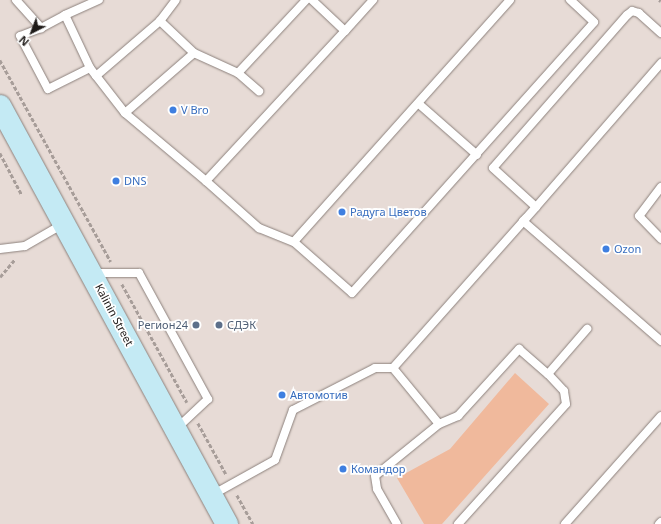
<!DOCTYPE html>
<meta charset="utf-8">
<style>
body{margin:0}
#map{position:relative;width:661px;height:524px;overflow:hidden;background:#e7dbd6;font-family:"Noto Sans",sans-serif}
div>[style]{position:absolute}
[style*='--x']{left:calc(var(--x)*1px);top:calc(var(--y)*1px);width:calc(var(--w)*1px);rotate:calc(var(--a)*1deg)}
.green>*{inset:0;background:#f0b99c}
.path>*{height:2.5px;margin-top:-1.25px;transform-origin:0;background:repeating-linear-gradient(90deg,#a79d99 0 4px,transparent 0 6px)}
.roads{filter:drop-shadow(0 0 1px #8c817c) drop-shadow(0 0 1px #8c817c)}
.lane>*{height:8px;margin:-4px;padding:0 4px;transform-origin:4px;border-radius:4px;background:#fff}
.secondary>*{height:22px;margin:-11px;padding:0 11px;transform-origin:11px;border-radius:11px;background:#c4eaf4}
.dots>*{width:11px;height:11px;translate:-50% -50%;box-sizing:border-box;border:2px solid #fff;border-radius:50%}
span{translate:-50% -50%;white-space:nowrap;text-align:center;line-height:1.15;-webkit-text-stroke:3.5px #fff;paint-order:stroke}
.shop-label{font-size:11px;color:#366cbe}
.left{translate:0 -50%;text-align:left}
.street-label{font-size:11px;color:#1f1b19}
.service-label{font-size:11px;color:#4e5e75}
.right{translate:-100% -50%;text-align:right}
.north{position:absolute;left:12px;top:12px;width:40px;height:40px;-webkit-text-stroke:3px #fff;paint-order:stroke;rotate:222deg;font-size:11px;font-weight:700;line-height:16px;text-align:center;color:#1f1b19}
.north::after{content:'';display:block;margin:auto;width:14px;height:18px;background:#1f1b19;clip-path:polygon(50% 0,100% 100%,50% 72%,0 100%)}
</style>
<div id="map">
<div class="green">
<div style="clip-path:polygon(515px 373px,549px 404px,442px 524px,424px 524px,397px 478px,450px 449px)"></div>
</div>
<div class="path">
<div style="--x:659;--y:0;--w:2;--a:27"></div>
<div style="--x:0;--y:60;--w:230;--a:61.2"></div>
<div style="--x:0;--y:153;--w:47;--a:62.4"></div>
<div style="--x:0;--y:277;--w:23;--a:-50"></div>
<div style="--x:122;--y:284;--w:135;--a:61.2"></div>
<div style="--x:198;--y:423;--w:58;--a:61.2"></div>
<div style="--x:237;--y:495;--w:33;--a:61"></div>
</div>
<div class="roads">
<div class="lane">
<div style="--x:16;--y:0;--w:38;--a:48"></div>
<div style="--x:41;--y:28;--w:27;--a:-28"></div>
<div style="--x:65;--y:15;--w:59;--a:64.7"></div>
<div style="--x:90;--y:68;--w:57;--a:52.1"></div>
<div style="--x:125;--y:113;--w:106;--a:40"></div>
<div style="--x:206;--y:181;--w:205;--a:-47.2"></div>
<div style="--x:345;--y:31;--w:45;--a:-136.8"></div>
<div style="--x:510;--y:0;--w:324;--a:131.8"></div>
<div style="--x:294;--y:242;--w:77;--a:41.3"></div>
<div style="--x:352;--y:293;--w:363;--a:-48.2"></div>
<div style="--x:594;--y:22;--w:33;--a:-137"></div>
<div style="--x:65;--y:15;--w:37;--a:-24"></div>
<div style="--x:41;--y:28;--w:22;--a:159"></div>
<div style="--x:20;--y:36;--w:60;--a:62.2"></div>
<div style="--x:48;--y:89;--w:47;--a:-26.6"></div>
<div style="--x:345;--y:31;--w:42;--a:-47.9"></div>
<div style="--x:661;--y:33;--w:30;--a:-138"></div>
<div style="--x:639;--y:13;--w:7;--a:-164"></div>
<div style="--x:632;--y:11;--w:6;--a:141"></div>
<div style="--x:627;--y:15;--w:203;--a:131.2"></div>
<div style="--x:493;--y:168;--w:58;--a:42.2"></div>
<div style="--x:536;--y:207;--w:191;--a:-49"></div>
<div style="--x:194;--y:53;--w:48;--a:24.4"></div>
<div style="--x:238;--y:73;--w:28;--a:41"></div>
<div style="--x:238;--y:73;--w:100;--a:-47"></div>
<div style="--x:96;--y:76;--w:84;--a:-40.7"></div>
<div style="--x:419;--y:104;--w:77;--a:41.3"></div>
<div style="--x:125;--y:113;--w:91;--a:-41"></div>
<div style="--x:194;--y:53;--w:47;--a:-136.7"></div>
<div style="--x:160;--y:21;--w:26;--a:-53"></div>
<div style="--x:206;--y:181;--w:71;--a:41.6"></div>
<div style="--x:259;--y:228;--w:38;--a:22"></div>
<div style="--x:661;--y:187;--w:36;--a:127"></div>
<div style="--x:639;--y:216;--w:32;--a:46"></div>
<div style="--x:526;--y:218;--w:4;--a:135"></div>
<div style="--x:523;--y:221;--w:183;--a:41"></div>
<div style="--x:0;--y:249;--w:25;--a:-7"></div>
<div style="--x:25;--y:246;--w:44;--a:-30.1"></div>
<div style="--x:93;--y:273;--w:46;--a:0"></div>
<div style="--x:139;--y:273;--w:144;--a:61.3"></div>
<div style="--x:208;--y:399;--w:44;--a:136.8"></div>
<div style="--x:393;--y:368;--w:72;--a:50.6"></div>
<div style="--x:439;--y:424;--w:82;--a:140.9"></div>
<div style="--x:375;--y:476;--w:13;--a:81"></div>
<div style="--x:377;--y:489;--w:40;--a:60.3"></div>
<div style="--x:439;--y:424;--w:21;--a:-23"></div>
<div style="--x:458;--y:416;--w:91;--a:-47.7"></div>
<div style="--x:519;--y:349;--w:38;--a:41"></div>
<div style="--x:212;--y:495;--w:72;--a:-29.1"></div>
<div style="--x:275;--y:460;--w:53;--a:-70.2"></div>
<div style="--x:293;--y:410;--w:92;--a:-27.1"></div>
<div style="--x:375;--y:368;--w:18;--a:0"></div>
<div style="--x:393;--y:368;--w:215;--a:-48.4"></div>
<div style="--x:458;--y:524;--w:161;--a:-48"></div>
<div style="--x:566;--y:404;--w:13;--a:-99"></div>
<div style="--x:564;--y:391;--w:23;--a:-133"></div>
<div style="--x:548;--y:374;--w:60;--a:-49.1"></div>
<div style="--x:565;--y:524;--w:144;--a:-48.4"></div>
<div style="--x:659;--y:524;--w:3;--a:-45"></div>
</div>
<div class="secondary">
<div style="--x:0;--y:106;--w:476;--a:61.5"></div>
</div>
</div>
<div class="dots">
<div style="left:173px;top:110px;background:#3f7fe0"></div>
<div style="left:116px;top:181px;background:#3f7fe0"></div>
<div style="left:342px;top:212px;background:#3f7fe0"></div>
<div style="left:606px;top:249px;background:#3f7fe0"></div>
<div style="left:196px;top:325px;background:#5c6f8a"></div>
<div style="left:219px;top:325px;background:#5c6f8a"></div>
<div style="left:282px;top:395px;background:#3f7fe0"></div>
<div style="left:343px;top:469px;background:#3f7fe0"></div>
</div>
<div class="shop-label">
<span class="left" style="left:181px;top:110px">V Bro</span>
<span class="left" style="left:124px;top:181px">DNS</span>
<span class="left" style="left:350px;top:212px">Радуга Цветов</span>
<span class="left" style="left:614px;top:249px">Ozon</span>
<span class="left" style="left:290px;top:395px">Автомотив</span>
<span class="left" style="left:351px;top:469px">Командор</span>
</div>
<div class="street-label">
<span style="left:114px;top:315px;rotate:62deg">Kalinin Street</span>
</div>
<div class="service-label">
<span class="right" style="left:188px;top:325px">Регион24</span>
<span class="left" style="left:227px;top:325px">СДЭК</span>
</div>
<div class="north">N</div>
</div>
